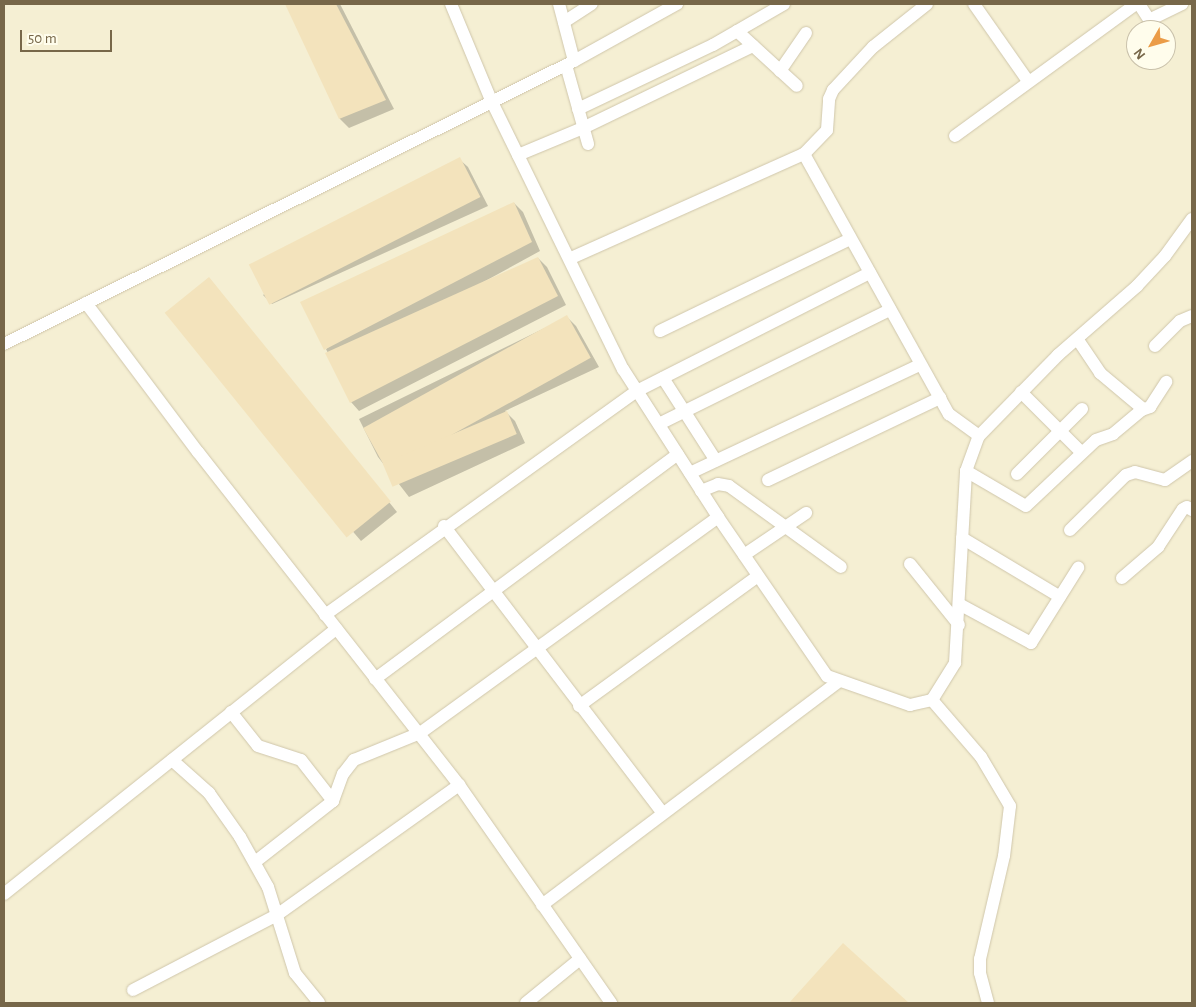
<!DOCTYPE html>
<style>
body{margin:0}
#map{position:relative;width:1196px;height:1007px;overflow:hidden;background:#fdfbe5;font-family:"Alegreya Sans",sans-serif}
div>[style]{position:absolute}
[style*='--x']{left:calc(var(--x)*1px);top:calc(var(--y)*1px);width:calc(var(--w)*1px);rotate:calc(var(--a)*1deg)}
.residential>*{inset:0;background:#f5efd3}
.shadow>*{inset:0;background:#0003}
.building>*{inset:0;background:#f3e3bc;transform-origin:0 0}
.roads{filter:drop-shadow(0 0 1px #cfc6ab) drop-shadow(0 0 1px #cfc6ab)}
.minor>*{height:12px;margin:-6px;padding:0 6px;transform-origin:6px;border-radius:6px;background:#fff}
span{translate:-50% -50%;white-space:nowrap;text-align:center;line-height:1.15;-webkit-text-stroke:4px #fffdec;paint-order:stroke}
.frame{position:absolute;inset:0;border:5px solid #776749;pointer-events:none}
.north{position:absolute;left:1126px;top:20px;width:50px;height:50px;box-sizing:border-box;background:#fffdec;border:1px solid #c9c1ab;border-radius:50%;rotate:232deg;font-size:14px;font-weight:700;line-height:20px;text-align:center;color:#776749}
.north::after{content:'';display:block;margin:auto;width:18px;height:22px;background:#eb9c47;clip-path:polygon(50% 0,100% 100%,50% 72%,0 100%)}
.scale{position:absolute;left:20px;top:30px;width:92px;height:22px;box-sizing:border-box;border:2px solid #776749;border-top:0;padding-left:6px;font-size:15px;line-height:18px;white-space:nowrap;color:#776749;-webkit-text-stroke:4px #fffdec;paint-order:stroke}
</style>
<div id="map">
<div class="residential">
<div style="clip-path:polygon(evenodd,4px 4px,1192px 4px,1192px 1003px,4px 1003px,4px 4px,1136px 30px,1166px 30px,1166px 60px,1136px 60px,1136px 30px)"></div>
</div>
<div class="shadow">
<div style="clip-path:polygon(286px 4px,340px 4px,394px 109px,349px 128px,340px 119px)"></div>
<div style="clip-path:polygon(459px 159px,468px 167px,488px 206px,272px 304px,263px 295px)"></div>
<div style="clip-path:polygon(514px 203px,523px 212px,540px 251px,478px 285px,538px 258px,547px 267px,566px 305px,359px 411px,351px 402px,326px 349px)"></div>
<div style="clip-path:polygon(209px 278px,397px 512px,361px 541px,166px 313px)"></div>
<div style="clip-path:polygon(567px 317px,576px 326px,599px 367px,505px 411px,515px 421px,525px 443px,409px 497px,378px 457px,359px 419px)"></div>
<div style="clip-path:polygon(843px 945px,908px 1003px,790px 1003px)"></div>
</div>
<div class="building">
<div style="clip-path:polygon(285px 4px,336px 4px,386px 100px,339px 119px)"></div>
<div style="left:460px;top:157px;width:45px;height:237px;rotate:63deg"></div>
<div style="clip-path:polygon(514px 202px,532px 242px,324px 350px,300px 302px)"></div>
<div style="clip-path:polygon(538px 257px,558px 296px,350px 403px,325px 353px)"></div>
<div style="left:209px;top:277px;width:289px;height:57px;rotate:51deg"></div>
<div style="left:567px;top:315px;width:49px;height:233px;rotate:61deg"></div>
<div style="left:507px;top:411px;width:25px;height:135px;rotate:67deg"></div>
<div style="clip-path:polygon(843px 943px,909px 1003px,789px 1003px)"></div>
</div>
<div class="roads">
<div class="minor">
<div style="--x:451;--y:4;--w:104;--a:67.4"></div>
<div style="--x:491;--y:100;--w:300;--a:63.9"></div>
<div style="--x:623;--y:369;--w:176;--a:57.3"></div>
<div style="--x:718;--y:517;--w:193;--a:55.6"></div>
<div style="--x:827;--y:676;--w:88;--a:19.3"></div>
<div style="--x:910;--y:705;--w:23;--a:-13"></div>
<div style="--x:932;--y:700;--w:44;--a:-58.1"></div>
<div style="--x:955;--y:663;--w:192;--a:-86.7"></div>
<div style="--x:966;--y:471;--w:37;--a:-70"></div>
<div style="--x:979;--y:436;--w:113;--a:-45.7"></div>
<div style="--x:1058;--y:355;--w:105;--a:-41.1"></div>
<div style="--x:1137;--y:286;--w:41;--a:-47"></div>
<div style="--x:1165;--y:256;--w:46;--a:-53.9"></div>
<div style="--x:974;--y:4;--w:94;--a:55"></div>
<div style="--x:1139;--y:4;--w:31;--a:57"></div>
<div style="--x:1149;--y:20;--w:37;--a:-26"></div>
<div style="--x:564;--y:22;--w:33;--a:-33"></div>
<div style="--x:737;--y:31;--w:81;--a:42.5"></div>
<div style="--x:574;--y:61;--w:118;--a:-29"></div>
<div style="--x:566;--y:65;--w:82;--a:74.4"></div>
<div style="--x:780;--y:71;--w:46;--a:-55.6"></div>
<div style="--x:578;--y:109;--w:149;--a:-25.4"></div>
<div style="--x:713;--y:45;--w:82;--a:-30"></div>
<div style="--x:955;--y:136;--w:224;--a:-36.1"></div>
<div style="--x:804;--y:154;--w:33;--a:-46"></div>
<div style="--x:827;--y:130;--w:31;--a:-86"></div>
<div style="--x:829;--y:99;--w:10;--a:-66"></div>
<div style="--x:833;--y:90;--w:59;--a:-47.1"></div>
<div style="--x:873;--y:47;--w:69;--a:-38.5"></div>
<div style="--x:518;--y:155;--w:70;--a:-22.6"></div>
<div style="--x:583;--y:128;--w:189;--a:-25.8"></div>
<div style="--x:571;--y:258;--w:255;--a:-24.1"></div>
<div style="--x:804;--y:154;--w:298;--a:60.9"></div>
<div style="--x:949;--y:414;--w:37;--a:36"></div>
<div style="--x:86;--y:303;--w:186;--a:53.1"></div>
<div style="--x:198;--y:452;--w:423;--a:51.9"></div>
<div style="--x:459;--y:785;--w:266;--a:55.1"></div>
<div style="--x:660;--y:331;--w:211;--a:-25.8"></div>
<div style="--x:1078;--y:340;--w:40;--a:56"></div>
<div style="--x:1100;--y:373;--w:56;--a:39.9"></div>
<div style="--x:4;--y:344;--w:636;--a:-26.4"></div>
<div style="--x:574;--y:61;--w:59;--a:-104.7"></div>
<div style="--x:1155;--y:346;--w:35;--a:-45"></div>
<div style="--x:1180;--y:321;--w:13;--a:-23"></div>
<div style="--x:663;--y:378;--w:98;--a:57.4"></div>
<div style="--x:1021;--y:392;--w:86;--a:45"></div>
<div style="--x:659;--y:424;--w:258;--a:-26.3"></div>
<div style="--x:966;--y:471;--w:69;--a:30.3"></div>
<div style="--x:1026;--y:506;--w:96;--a:-43.3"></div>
<div style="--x:1096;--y:440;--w:18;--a:-19"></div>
<div style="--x:1113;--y:434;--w:38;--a:-40"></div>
<div style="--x:1142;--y:410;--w:9;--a:-21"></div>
<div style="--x:1150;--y:407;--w:30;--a:-57"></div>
<div style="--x:690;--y:473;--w:254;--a:-25.2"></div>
<div style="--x:1017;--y:474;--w:92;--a:-45"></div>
<div style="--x:768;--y:480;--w:191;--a:-25.5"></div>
<div style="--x:701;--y:491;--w:18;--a:-22"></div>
<div style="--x:718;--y:484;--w:11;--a:10"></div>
<div style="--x:729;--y:486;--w:138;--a:35.9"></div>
<div style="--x:444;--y:526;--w:361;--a:52.7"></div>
<div style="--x:1070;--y:530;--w:78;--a:-44.5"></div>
<div style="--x:1126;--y:475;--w:9;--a:-18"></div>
<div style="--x:1135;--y:472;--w:31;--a:15"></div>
<div style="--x:1165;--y:480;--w:33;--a:-35"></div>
<div style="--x:962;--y:538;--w:114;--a:31"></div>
<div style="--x:744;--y:555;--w:75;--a:-34.1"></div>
<div style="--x:910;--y:564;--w:78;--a:51.2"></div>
<div style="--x:1122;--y:578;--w:48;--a:-40.7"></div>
<div style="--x:1158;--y:547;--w:45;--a:-56.7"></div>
<div style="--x:1183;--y:509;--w:4;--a:-27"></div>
<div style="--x:1187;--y:507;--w:6;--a:31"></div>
<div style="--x:959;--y:604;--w:82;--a:28.4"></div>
<div style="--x:1031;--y:643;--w:89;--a:-57.9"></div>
<div style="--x:325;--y:615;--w:384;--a:-35.7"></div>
<div style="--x:637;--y:391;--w:261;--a:-26.9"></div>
<div style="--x:375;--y:679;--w:377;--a:-36.6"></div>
<div style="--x:932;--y:700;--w:75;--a:49.3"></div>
<div style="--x:981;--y:757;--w:57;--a:59.4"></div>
<div style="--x:1010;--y:806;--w:50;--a:96.8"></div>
<div style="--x:1004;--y:856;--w:106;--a:103.1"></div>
<div style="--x:980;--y:959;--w:14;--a:90"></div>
<div style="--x:980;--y:973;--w:31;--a:75"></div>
<div style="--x:579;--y:706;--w:221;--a:-36"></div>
<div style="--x:231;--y:712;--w:43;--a:51.5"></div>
<div style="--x:258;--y:746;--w:45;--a:18"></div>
<div style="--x:301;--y:760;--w:52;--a:52"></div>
<div style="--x:172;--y:760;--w:50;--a:41.7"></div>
<div style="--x:209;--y:793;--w:54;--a:54.8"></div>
<div style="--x:240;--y:837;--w:57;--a:60.8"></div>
<div style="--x:268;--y:887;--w:90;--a:72.6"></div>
<div style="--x:295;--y:973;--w:38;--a:51"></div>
<div style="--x:255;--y:862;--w:99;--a:-38"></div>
<div style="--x:333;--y:801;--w:29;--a:-70"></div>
<div style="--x:343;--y:774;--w:18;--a:-52"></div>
<div style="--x:354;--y:760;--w:71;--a:-22.2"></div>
<div style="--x:420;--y:733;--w:368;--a:-35.9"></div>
<div style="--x:4;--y:894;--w:425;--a:-38.6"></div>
<div style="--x:542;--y:905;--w:371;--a:-37"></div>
<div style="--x:133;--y:990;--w:162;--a:-27.5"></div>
<div style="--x:277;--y:915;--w:224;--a:-35.5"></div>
<div style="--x:526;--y:1003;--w:70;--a:-39.2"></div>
</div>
</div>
<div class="frame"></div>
<div class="north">N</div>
<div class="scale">50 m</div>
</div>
